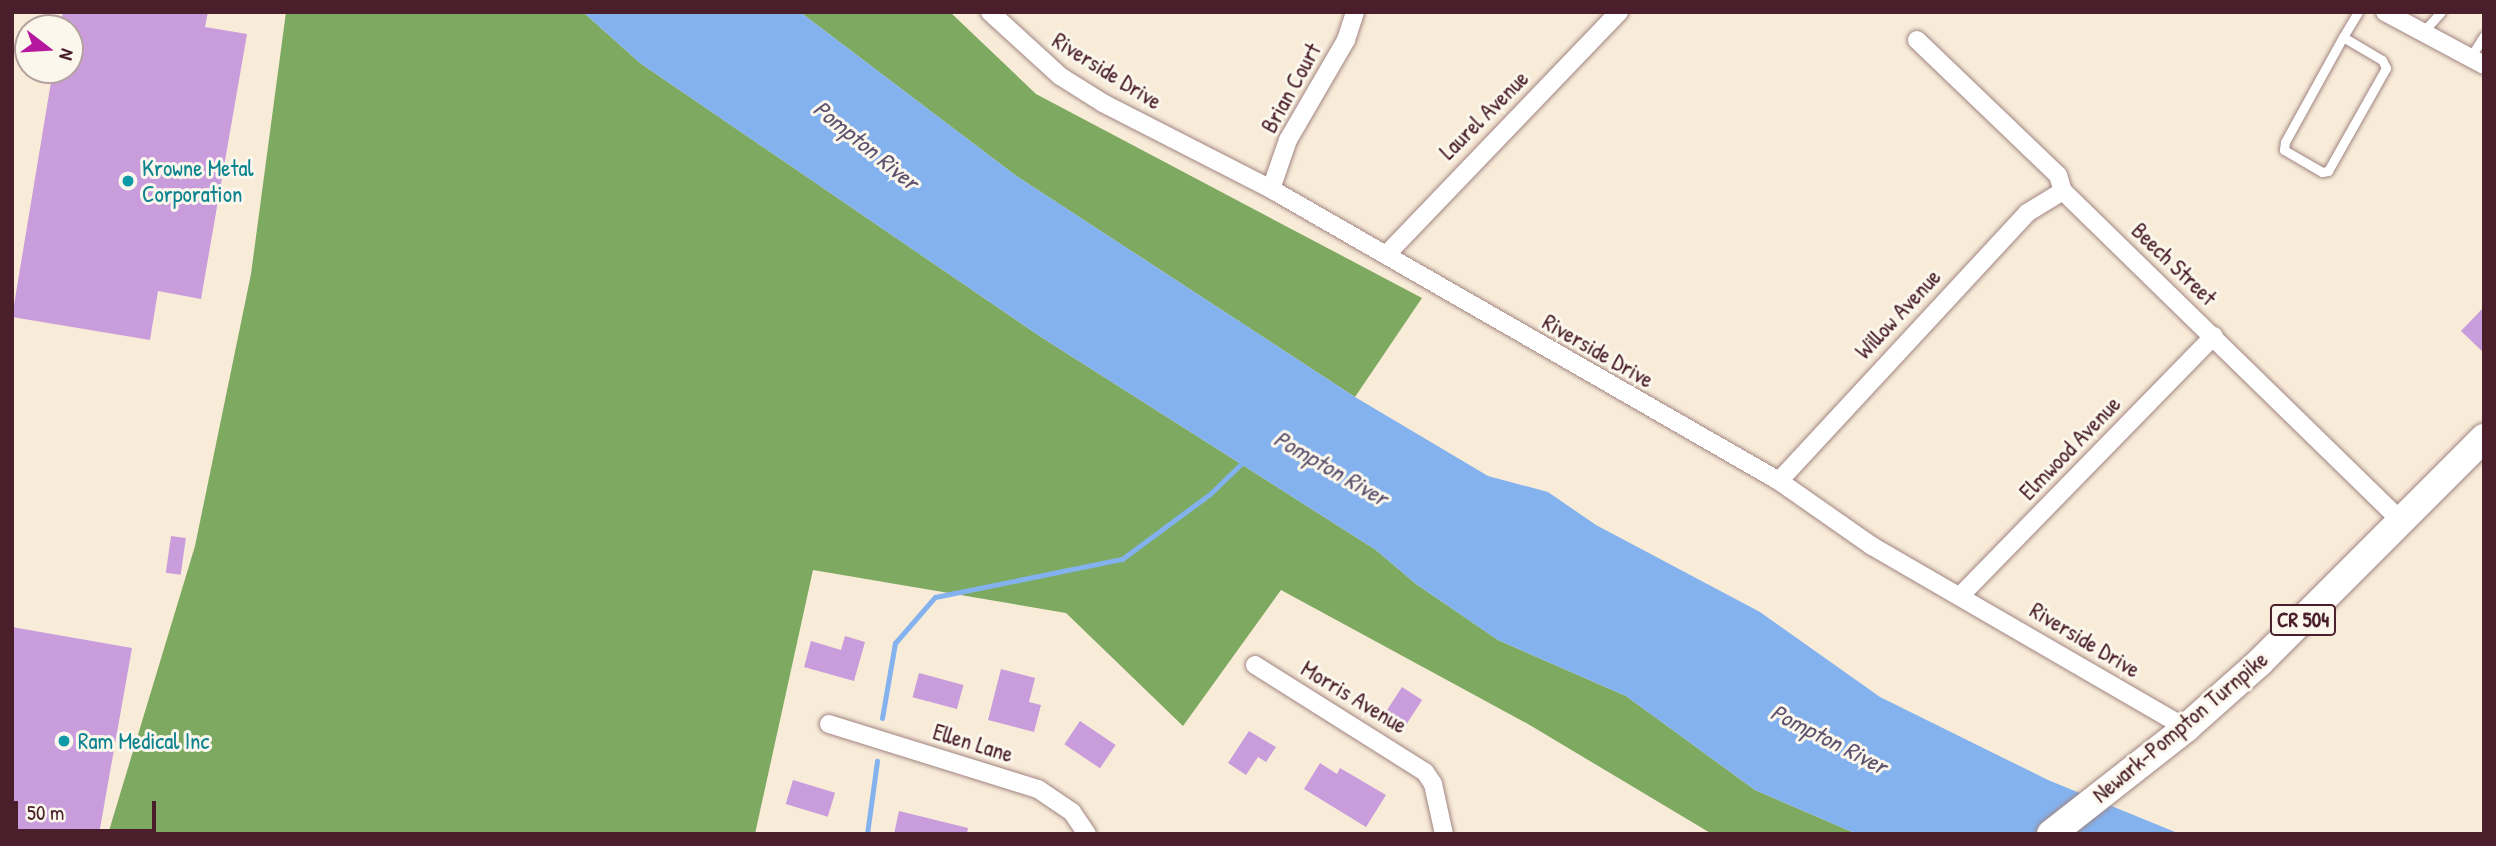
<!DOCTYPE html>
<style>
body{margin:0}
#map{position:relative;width:2496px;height:846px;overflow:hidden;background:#f8ebd8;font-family:"Patrick Hand",sans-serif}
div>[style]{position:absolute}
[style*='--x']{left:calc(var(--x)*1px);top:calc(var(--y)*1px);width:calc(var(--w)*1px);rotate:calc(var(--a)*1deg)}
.forest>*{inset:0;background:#7ea961}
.water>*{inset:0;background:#83b2ee}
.stream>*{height:5px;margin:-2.5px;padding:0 2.5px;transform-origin:2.5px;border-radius:2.5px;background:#83b2ee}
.building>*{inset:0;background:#c99ddc;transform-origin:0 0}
.roads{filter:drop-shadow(0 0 2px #a18582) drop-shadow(0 0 2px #a18582)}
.service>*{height:9px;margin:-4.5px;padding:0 4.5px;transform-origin:4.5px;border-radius:4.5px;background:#fff}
.minor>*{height:18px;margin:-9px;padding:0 9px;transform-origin:9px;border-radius:9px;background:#fff}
.primary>*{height:28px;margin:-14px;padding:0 14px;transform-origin:14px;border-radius:14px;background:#fff}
.dots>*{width:19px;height:19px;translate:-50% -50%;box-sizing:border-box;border:4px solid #fbf7ec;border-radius:50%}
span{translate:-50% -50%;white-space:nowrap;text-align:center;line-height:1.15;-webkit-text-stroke:6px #fbf7ec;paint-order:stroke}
.shield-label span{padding:2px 5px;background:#fbf7ec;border:2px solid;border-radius:5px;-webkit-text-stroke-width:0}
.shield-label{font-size:21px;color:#4a1f2b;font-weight:700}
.street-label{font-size:23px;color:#4a1f2b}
.culture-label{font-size:23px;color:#0d838f}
.left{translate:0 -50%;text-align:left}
.water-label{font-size:24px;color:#5e526f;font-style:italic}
.frame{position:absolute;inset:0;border:14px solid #4a1f2b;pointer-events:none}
.north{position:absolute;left:14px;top:14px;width:70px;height:70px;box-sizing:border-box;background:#fbf7ec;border:2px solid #b4a19f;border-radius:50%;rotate:107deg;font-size:19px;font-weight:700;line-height:28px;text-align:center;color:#4a1f2b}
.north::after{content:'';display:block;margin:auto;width:24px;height:32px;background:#b5179e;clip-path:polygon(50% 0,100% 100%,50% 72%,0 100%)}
.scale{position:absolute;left:14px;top:801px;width:142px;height:32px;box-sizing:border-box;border:4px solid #4a1f2b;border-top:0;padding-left:9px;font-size:21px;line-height:24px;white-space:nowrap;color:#4a1f2b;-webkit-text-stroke:5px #fbf7ec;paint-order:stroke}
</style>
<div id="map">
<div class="forest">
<div style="clip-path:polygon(286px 12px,583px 12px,640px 63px,1041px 337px,1376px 550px,1416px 584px,1498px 640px,1626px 696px,1755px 790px,1857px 834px,1712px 834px,1528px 724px,1281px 590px,1183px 726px,1066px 613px,813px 570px,755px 834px,108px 834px,195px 546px,251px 274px)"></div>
<div style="clip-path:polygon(800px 12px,950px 12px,1036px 94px,1422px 298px,1355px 397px,1015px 175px)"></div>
</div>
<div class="water">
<div style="clip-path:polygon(583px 12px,800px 12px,1015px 175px,1355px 397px,1488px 476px,1548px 492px,1596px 525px,1760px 612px,1880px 697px,2048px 780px,2180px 834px,1857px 834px,1755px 790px,1626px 696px,1498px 640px,1416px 584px,1376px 550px,1041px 337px,640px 63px)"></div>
</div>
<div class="stream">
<div style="--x:882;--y:718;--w:76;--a:-80.2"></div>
<div style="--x:895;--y:643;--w:61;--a:-49"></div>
<div style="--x:935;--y:597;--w:191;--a:-11.5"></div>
<div style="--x:1122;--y:559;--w:109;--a:-36.5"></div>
<div style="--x:1210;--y:494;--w:43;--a:-44.1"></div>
<div style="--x:867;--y:834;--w:74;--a:-82.2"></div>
</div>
<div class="building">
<div style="clip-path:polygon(63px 12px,208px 12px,205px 27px,247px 34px,201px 299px,158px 291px,150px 340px,12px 317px,53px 70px,70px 70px,70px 28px,60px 28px)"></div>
<div style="clip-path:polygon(2484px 307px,2484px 353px,2461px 331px)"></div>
<div style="left:171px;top:536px;width:15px;height:37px;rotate:8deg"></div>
<div style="clip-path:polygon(12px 627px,132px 648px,99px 834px,12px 834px)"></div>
<div style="clip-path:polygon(845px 636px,865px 642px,854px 681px,804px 667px,811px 641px,841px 650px)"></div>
<div style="clip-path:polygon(1001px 669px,1035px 678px,1029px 702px,1041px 705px,1034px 732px,988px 720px)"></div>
<div style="left:919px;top:673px;width:46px;height:25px;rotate:15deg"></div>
<div style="left:1402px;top:687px;width:24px;height:33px;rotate:33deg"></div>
<div style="left:1080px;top:721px;width:43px;height:28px;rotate:34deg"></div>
<div style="clip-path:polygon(1249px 731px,1276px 747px,1266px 762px,1258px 757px,1246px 775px,1228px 763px)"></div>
<div style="clip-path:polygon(1320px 763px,1337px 774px,1340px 768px,1386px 795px,1366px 827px,1304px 789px)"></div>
<div style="left:793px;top:780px;width:44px;height:25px;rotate:17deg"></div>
<div style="clip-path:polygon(899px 811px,968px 828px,967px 834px,894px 834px)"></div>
</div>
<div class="roads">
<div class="service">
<div style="--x:2422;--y:33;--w:28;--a:-48"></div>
<div style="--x:2343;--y:37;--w:45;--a:30.5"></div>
<div style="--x:2382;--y:60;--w:9;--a:63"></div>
<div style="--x:2386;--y:68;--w:118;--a:119.4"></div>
<div style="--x:2328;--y:171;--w:6;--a:171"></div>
<div style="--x:2322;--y:172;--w:44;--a:-149.9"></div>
<div style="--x:2284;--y:150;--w:8;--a:-83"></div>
<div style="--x:2285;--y:142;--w:120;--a:-61.1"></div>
<div style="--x:2343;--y:37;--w:29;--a:-59"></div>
<div style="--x:2470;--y:58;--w:26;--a:-58"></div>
</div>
<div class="minor">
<div style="--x:990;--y:12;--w:95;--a:42.4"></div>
<div style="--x:1060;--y:76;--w:51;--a:32.1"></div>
<div style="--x:1103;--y:103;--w:189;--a:27.1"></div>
<div style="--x:1271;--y:189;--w:586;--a:29.89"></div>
<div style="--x:1779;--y:481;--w:113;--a:35"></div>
<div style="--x:1872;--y:546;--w:363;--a:30.1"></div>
<div style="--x:2385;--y:12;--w:112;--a:28.2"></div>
<div style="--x:1917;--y:40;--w:195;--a:43.8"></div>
<div style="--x:2058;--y:175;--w:17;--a:73"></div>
<div style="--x:2063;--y:191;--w:472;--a:44.3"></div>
<div style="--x:1271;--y:189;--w:52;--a:-70.9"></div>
<div style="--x:1288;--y:140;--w:116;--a:-59.9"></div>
<div style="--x:1346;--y:40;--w:29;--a:-72"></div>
<div style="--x:1386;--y:255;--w:337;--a:-46.2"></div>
<div style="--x:1779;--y:481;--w:365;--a:-47.2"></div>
<div style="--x:2027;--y:213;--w:42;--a:-31.4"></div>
<div style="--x:1961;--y:595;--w:362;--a:-45.7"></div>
<div style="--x:1255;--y:665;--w:201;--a:32.2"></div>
<div style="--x:1425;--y:772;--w:14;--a:56"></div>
<div style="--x:1433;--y:784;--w:51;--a:77.6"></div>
<div style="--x:829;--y:724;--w:219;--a:17.3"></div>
<div style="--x:1038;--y:789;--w:41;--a:34.1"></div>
<div style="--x:1072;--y:812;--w:27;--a:56"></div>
</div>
<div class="primary">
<div style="--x:2051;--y:834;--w:172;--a:-38.1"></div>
<div style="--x:2186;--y:728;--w:99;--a:-41.7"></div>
<div style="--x:2260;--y:662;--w:317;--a:-45"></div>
</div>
</div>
<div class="dots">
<div style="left:128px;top:181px;background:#0f9aa8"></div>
<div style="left:64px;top:741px;background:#0f9aa8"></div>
</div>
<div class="shield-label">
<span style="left:2303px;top:620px">CR 504</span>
</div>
<div class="street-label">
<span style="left:1107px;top:71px;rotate:32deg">Riverside Drive</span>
<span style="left:1291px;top:88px;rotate:-61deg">Brian Court</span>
<span style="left:1484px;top:115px;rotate:-45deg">Laurel Avenue</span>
<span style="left:2174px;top:264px;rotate:44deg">Beech Street</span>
<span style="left:1898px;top:314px;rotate:-47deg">Willow Avenue</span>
<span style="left:1598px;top:351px;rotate:30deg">Riverside Drive</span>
<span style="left:2070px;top:448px;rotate:-46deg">Elmwood Avenue</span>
<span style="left:2085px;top:640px;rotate:31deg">Riverside Drive</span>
<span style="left:1354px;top:697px;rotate:31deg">Morris Avenue</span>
<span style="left:2180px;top:727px;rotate:-40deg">Newark-Pompton Turnpike</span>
<span style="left:973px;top:743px;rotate:17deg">Ellen Lane</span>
</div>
<div class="culture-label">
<span class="left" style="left:142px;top:181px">Krowne Metal<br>Corporation</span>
<span class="left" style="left:78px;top:741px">Ram Medical Inc</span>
</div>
<div class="water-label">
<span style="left:866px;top:145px;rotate:39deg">Pompton River</span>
<span style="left:1331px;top:468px;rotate:30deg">Pompton River</span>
<span style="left:1829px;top:739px;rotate:27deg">Pompton River</span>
</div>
<div class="frame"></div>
<div class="north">N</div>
<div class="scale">50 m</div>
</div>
